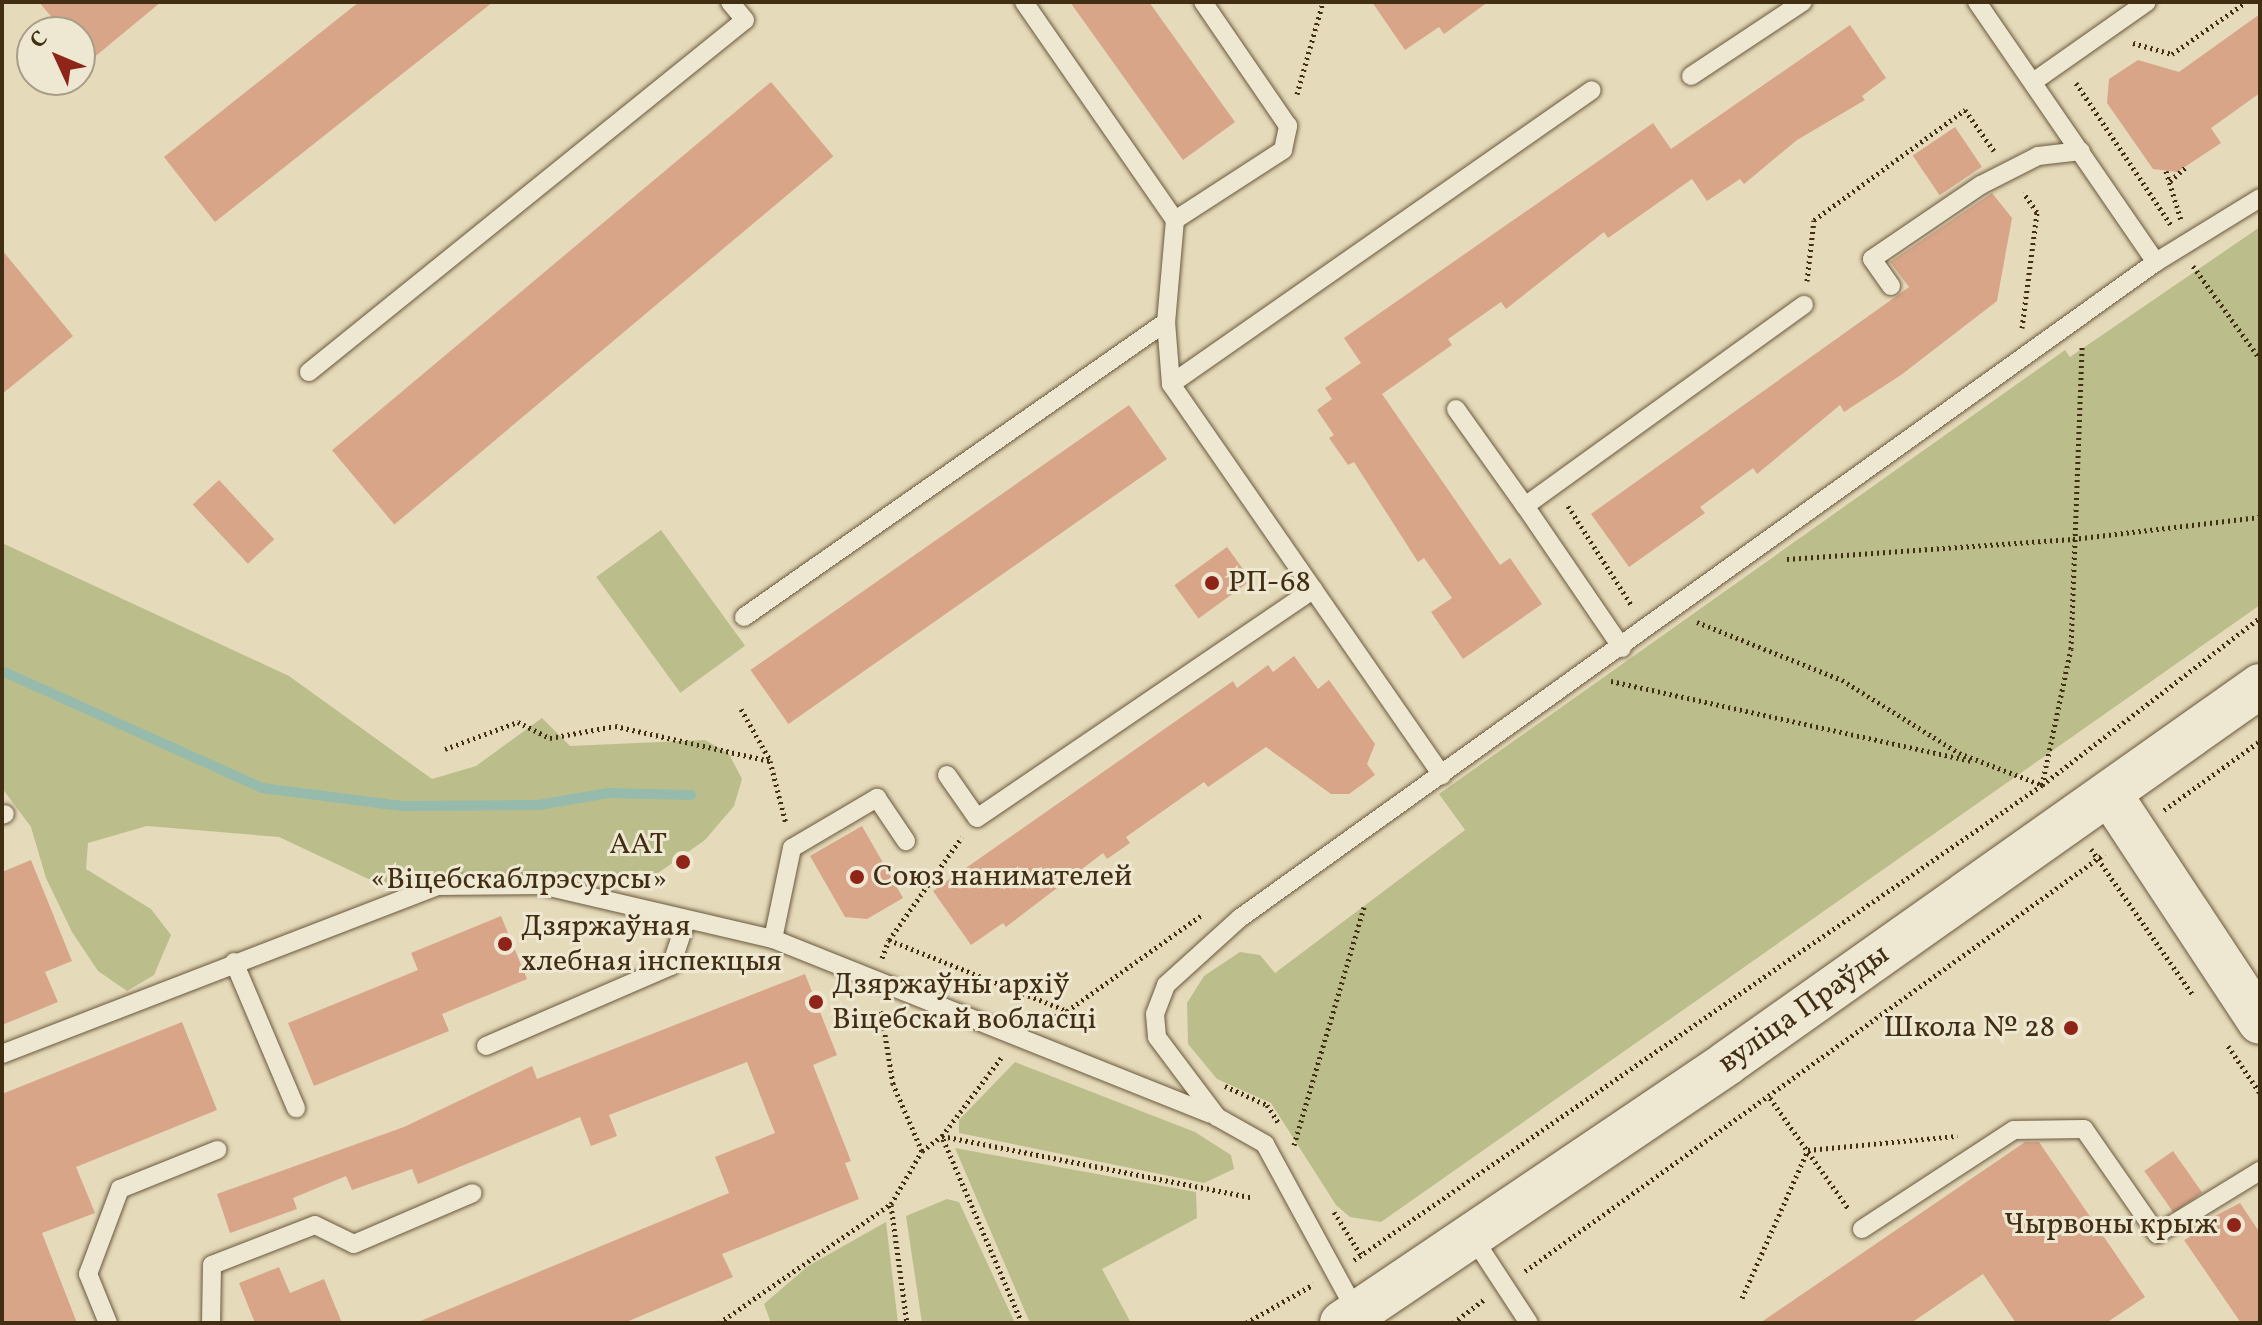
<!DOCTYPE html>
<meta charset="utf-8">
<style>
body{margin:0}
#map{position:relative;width:2262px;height:1325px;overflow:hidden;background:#e5daba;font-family:Vollkorn,serif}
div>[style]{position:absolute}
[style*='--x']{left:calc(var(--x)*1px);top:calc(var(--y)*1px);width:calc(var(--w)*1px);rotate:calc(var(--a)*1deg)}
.green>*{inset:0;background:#bbbe8b;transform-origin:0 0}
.stream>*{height:10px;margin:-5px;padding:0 5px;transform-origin:5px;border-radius:5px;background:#96bbad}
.building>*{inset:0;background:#d8a589;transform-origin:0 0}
.path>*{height:5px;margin-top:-2.5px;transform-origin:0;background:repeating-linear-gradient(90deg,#412e13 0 2px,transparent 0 6px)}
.roads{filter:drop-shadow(0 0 2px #6a593d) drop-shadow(0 0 2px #6a593d)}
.service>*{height:18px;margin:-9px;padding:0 9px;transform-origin:9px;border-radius:9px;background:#eee7d2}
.tertiary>*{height:44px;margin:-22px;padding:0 22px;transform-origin:22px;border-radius:22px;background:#eee7d2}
.secondary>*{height:44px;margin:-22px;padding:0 22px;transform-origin:22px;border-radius:22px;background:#eee7d2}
.dots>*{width:22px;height:22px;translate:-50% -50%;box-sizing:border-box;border:4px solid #eee7d2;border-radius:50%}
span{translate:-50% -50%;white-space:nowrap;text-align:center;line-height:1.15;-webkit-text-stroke:6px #eee7d2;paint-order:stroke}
.poi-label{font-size:30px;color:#412e13}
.left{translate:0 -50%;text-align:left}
.right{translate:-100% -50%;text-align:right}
.street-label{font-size:30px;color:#412e13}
.frame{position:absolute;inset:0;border:4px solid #412e13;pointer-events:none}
.north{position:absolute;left:16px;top:16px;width:80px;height:80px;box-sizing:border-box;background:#eee7d2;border:2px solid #a99d86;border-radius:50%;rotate:314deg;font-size:22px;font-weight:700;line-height:32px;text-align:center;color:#412e13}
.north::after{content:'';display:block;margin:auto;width:28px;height:36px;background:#8f2418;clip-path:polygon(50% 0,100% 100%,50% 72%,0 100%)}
</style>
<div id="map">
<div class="green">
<div style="clip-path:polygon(2260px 227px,2260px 605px,1381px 1222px,1350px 1217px,1336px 1205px,1271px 1103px,1217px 1079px,1188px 1044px,1187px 1003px,1204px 976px,1240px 952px,1260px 955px,1275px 973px,1465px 830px,1439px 794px,2065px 350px,2070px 357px)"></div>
<div style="left:661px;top:530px;width:143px;height:80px;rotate:54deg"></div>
<div style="clip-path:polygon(2px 543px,289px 676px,432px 779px,476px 766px,542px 718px,570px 746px,705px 740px,729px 754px,742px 779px,734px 806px,705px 840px,651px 878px,478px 872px,377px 883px,279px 837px,147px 826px,88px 843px,86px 869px,151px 909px,171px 935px,154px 975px,127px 991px,98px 971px,72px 932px,46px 878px,31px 827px,2px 788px)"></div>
<div style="clip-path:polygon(1015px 1062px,1195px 1132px,1231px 1155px,1234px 1169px,1204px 1183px,959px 1133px,959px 1120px)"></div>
<div style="clip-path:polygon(955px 1148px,1196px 1192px,1197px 1218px,1102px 1269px,1131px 1323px,1030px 1323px)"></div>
<div style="clip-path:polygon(947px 1199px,959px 1202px,1015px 1323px,922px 1323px,906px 1216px)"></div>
<div style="clip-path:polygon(886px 1222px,898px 1323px,771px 1323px,764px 1304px,808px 1266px)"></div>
</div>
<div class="stream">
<div style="--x:2;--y:671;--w:285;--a:24.2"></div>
<div style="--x:262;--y:788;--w:141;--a:7.3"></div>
<div style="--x:402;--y:806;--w:137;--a:-0.4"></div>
<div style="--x:539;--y:805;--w:70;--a:-9.9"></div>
<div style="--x:608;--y:793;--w:83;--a:1.4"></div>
</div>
<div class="building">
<div style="clip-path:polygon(39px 2px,161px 2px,80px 69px,80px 32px,64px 32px)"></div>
<div style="clip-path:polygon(359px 2px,493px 2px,215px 222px,164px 157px)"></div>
<div style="clip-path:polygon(1070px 2px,1149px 2px,1235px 122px,1183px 160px)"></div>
<div style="clip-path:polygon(1372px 2px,1488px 2px,1444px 34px,1439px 27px,1405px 50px)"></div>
<div style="clip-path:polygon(2260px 14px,2260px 93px,2211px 128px,2221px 143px,2177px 172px,2153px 169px,2107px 103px,2109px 79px,2138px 60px,2179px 72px)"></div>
<div style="clip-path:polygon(1850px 25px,1886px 78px,1862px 96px,1865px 100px,1797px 140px,1744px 184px,1740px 179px,1707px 201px,1692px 179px,1608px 238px,1604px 232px,1506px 309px,1501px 302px,1448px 339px,1452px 345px,1382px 394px,1500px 565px,1510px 558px,1542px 604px,1463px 659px,1431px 612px,1452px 598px,1424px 558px,1418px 562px,1354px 462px,1348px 465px,1329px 438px,1334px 435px,1317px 410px,1332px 399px,1325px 388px,1361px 363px,1344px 338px,1653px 123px,1671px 149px)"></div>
<div style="left:771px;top:82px;width:97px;height:573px;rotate:50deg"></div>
<div style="left:1955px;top:127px;width:48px;height:51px;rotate:56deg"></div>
<div style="clip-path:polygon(1992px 193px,2012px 218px,1997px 301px,1901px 375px,1844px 412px,1840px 405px,1757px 474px,1753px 468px,1700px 507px,1705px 513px,1629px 567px,1591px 514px,1898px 295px,1909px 287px,1890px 262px)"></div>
<div style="clip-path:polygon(2px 250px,73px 336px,2px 394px)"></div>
<div style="left:1129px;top:405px;width:66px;height:462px;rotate:55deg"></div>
<div style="left:219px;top:480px;width:81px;height:36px;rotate:47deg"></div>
<div style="left:1227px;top:547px;width:41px;height:65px;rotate:54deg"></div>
<div style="clip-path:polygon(1294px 656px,1318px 689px,1329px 680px,1375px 744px,1367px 764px,1375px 775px,1349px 794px,1331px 794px,1266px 747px,1208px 787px,1204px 782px,1126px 837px,1130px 843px,1107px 859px,1103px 853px,1006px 927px,1003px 923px,971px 945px,933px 891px,1233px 681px,1237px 688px,1268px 665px,1273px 672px)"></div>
<div style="clip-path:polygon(862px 826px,903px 898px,867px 919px,845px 917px,810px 856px)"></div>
<div style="clip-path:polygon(31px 860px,72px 961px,45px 972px,58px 1002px,2px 1025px,2px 872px)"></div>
<div style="clip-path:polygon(501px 916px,527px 979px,442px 1014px,449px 1031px,314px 1086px,288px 1023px,418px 970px,411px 953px)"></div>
<div style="clip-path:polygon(805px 974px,837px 1055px,813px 1065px,851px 1161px,845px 1163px,859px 1199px,722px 1254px,733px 1277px,624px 1323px,418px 1322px,729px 1193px,715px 1157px,775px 1133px,747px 1062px,609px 1115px,617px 1136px,591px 1146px,580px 1117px,418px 1184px,412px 1169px,352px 1190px,346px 1176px,293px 1198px,297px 1209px,230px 1233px,217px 1194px,404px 1127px,532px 1066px,537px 1079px)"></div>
<div style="clip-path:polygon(182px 1022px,217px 1110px,76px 1167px,95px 1213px,42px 1233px,77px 1323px,2px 1323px,2px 1094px)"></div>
<div style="clip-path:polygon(2025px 1142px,2039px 1142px,2145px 1297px,2106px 1323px,2016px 1323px,1983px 1274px,1911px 1323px,1760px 1323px)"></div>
<div style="left:2173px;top:1151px;width:51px;height:35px;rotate:55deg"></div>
<div style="clip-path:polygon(2240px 1203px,2260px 1233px,2260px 1323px,2241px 1323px,2184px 1240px,2190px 1237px,2186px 1231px)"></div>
<div style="clip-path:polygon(279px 1267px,290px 1293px,324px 1279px,342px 1323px,255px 1323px,239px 1283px)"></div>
</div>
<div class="path">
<div style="--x:2133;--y:43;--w:41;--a:15.8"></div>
<div style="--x:2172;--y:54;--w:90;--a:-35.1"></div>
<div style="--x:2076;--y:83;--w:171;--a:56.2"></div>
<div style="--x:1297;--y:94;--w:96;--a:-74.2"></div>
<div style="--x:2166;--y:171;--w:51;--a:73"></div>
<div style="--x:2170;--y:181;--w:21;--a:-41"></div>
<div style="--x:2193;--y:266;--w:115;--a:54.2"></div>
<div style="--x:1807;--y:281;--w:61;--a:-83.5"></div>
<div style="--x:1814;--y:220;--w:187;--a:-36.1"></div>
<div style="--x:1965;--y:110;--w:50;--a:54.7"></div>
<div style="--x:2022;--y:328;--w:117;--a:-82.6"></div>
<div style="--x:2037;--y:212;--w:24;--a:-125"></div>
<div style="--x:1568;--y:506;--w:119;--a:57.4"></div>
<div style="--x:1787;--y:559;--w:287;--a:-4"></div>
<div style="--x:2073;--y:539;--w:188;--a:-6.7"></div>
<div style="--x:1697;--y:622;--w:156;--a:21.8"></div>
<div style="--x:1842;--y:680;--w:138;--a:32"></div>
<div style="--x:1959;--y:753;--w:89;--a:21.1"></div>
<div style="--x:2042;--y:785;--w:139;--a:-78"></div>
<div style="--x:2071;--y:649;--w:304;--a:-87.9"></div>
<div style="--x:1611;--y:681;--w:370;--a:12.5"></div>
<div style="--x:741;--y:709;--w:59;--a:60.4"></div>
<div style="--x:445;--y:749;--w:78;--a:-20.3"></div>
<div style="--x:518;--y:722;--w:36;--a:27"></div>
<div style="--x:550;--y:738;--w:66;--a:-10.5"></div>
<div style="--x:615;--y:726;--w:159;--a:12.7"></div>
<div style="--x:770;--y:761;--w:65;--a:75.7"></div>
<div style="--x:2164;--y:810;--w:118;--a:-35.7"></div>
<div style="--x:2091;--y:849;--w:178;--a:55.1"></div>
<div style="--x:889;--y:940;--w:126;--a:-54.7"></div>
<div style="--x:882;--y:958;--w:19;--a:-69"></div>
<div style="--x:889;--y:940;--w:192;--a:21.7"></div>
<div style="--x:1067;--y:1011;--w:167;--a:-35.5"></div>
<div style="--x:1044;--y:1022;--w:25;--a:-26"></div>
<div style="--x:2228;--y:1046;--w:57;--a:55.8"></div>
<div style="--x:1225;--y:1086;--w:46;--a:24.3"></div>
<div style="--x:1267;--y:1105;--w:20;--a:57"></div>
<div style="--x:1770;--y:1098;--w:135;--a:54.7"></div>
<div style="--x:1294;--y:1145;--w:248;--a:-73.6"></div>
<div style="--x:922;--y:1151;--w:25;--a:-37"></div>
<div style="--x:942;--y:1136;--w:98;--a:-52.9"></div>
<div style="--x:891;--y:1205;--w:119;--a:82.3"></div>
<div style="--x:1334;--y:1212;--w:51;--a:57.9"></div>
<div style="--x:1354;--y:1260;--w:836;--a:-34.62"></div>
<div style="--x:2042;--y:785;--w:275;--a:-37.5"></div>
<div style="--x:1525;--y:1271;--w:714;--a:-35.76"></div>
<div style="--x:1742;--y:1298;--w:162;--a:-66"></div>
<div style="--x:1808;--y:1150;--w:150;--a:-5.4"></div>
<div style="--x:719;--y:1323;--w:209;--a:-34.7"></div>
<div style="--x:891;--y:1204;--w:61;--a:-59.7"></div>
<div style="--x:922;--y:1151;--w:73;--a:-113.4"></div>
<div style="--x:893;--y:1084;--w:75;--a:-99.2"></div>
<div style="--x:1022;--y:1323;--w:203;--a:-113.2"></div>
<div style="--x:942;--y:1136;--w:315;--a:11.2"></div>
<div style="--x:1246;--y:1323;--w:78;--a:-29.8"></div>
<div style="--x:1453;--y:1323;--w:39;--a:-37"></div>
</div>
<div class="roads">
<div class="service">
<div style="--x:1024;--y:2;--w:265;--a:55.3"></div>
<div style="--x:1175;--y:220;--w:102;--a:95"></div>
<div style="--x:1166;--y:322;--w:62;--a:85.4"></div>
<div style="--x:1171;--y:384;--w:476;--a:55.3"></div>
<div style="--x:1977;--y:2;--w:316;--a:55.5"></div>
<div style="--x:1691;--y:76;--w:134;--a:-33.5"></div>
<div style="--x:2033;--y:82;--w:139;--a:-35.1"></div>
<div style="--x:1175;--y:220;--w:129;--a:-32.9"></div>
<div style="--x:1283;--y:150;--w:25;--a:-78"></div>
<div style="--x:1288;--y:126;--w:150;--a:-124.4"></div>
<div style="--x:1891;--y:286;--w:33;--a:-125"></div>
<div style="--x:1872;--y:259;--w:132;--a:-34.2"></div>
<div style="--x:1981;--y:185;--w:64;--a:-27"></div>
<div style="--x:2038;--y:156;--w:43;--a:-6.6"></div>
<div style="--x:309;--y:372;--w:560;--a:-38.92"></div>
<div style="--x:745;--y:20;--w:23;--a:-130"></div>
<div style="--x:1171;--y:384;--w:513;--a:-34.93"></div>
<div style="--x:1456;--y:409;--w:119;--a:54.6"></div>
<div style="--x:744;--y:617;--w:515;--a:-34.96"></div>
<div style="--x:1622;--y:648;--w:172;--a:-124.3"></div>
<div style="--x:1525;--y:506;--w:344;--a:-35.8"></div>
<div style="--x:947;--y:775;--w:52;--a:55.1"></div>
<div style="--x:977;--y:818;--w:407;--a:-34.2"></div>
<div style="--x:2;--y:815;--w:3;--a:-18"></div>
<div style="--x:773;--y:939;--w:93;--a:-78.2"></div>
<div style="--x:792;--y:848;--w:99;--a:-30.5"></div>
<div style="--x:877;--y:798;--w:52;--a:56"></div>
<div style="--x:234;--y:962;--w:159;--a:67"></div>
<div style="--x:486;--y:1046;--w:202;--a:-23.4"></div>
<div style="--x:671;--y:966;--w:47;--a:-71.6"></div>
<div style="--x:2;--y:1054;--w:466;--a:-21.1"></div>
<div style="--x:437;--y:886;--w:104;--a:-0.6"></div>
<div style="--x:541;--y:885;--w:238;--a:13.1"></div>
<div style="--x:773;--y:939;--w:471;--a:21.8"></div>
<div style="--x:1862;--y:1229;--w:181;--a:-33.1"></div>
<div style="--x:2014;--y:1130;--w:70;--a:-0.8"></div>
<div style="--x:2084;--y:1129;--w:128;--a:55.2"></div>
<div style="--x:2157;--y:1234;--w:121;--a:-31.5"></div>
<div style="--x:1472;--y:1236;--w:104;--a:56.8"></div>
<div style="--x:1357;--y:1313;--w:192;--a:-118.6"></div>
<div style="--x:1265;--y:1144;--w:55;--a:-150.6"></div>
<div style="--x:1217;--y:1117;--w:100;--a:-126.9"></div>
<div style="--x:1157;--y:1037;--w:23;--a:-95"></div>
<div style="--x:1155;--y:1014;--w:31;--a:-69"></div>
<div style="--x:1166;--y:985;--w:100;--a:-42.2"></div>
<div style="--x:1240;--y:918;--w:1127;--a:-35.61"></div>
<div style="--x:2156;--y:262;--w:122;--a:-31.6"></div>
<div style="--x:108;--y:1323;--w:53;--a:-112.2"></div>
<div style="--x:88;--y:1274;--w:91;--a:-69.4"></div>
<div style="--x:120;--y:1189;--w:105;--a:-21.9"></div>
<div style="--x:211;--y:1323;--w:58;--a:-89"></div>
<div style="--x:212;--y:1265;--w:110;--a:-21.2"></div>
<div style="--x:315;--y:1225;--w:43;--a:26"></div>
<div style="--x:354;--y:1244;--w:129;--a:-23.2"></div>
</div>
<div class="tertiary">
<div style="--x:2109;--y:793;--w:274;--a:56.6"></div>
</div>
<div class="secondary">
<div style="--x:1342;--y:1323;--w:465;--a:-34"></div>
<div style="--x:1727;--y:1063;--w:653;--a:-35.27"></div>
</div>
</div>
<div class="dots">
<div style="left:1212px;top:583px;background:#8f2418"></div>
<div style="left:683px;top:862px;background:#8f2418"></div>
<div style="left:857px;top:877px;background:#8f2418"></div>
<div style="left:505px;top:944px;background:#8f2418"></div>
<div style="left:816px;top:1002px;background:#8f2418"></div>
<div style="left:2071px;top:1028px;background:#8f2418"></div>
<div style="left:2234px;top:1225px;background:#8f2418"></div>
</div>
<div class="poi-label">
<span class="left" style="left:1228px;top:583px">РП-68</span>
<span class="right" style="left:667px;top:862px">ААТ<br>«Віцебскаблрэсурсы»</span>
<span class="left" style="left:873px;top:877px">Союз нанимателей</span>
<span class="left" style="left:521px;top:944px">Дзяржаўная<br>хлебная інспекцыя</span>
<span class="left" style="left:832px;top:1002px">Дзяржаўны архіў<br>Віцебскай вобласці</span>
<span class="right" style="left:2055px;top:1028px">Школа № 28</span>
<span class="right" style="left:2218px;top:1225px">Чырвоны крыж</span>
</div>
<div class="street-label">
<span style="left:1804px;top:1009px;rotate:-35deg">вуліца Праўды</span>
</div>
<div class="frame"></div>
<div class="north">С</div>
</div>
